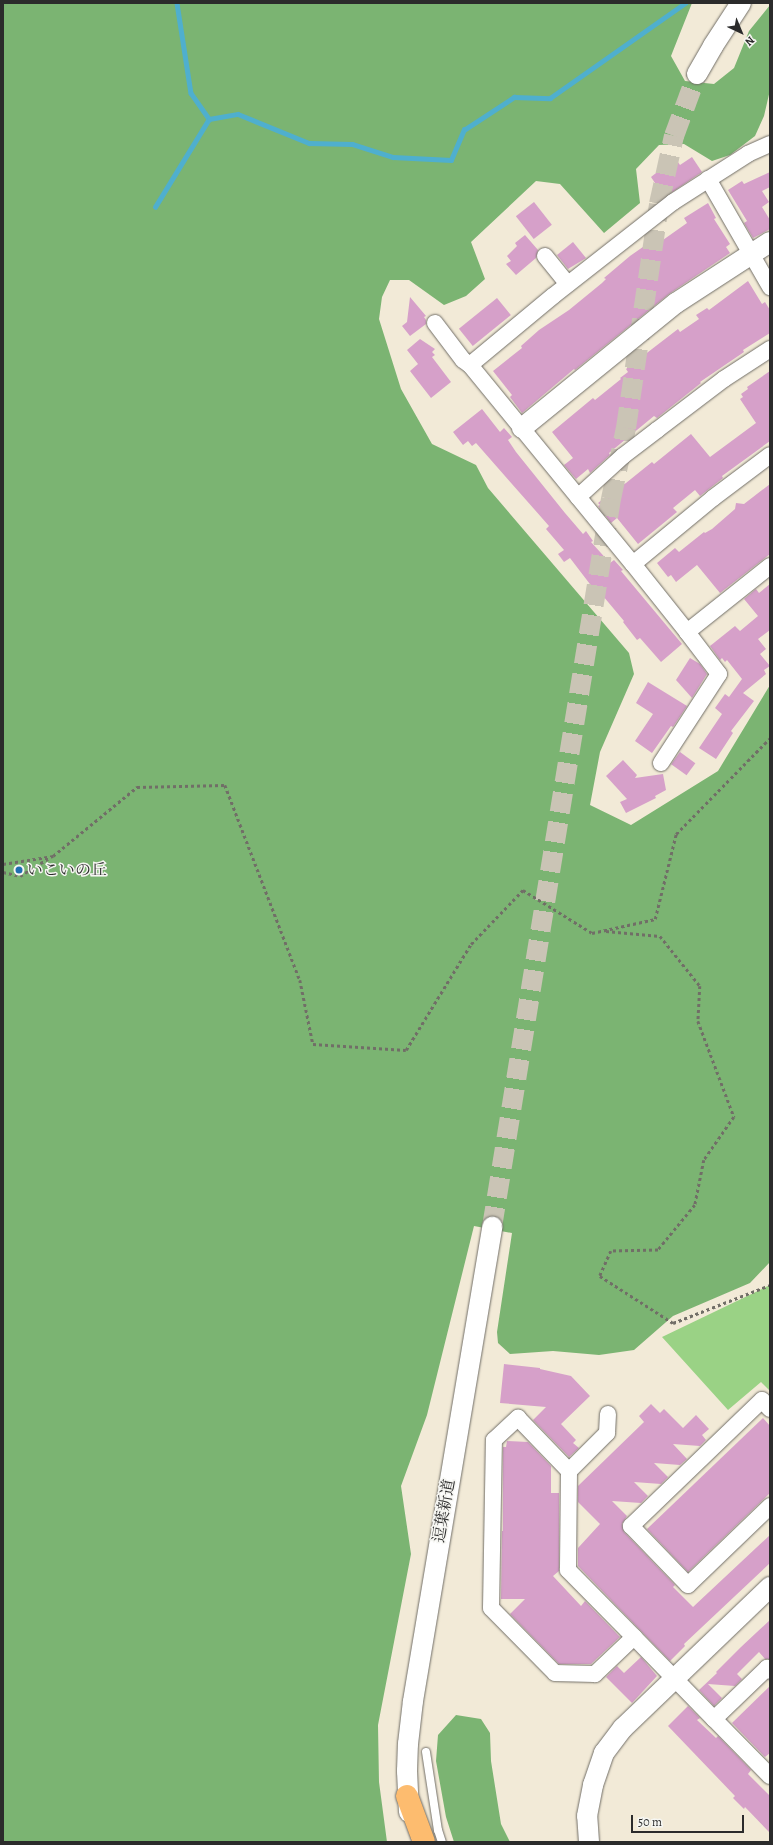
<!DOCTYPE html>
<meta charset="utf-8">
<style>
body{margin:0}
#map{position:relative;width:773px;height:1845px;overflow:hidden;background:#f2ead7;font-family:Alegreya,"Noto Serif JP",serif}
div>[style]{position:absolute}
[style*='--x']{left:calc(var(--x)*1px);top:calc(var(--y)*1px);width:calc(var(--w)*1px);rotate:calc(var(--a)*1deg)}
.green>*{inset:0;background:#9ad285}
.forest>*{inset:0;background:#7bb472}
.stream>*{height:4.5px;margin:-2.25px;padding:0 2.25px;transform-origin:2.25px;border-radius:2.25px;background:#4fafce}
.building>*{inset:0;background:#d6a0c9;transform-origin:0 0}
.tertiary-tunnel>*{height:20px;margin-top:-10px;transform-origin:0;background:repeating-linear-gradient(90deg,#cac4b5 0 20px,transparent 0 30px)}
.path>*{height:2.5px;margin-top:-1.25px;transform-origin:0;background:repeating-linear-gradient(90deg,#716e67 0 3px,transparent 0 6px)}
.roads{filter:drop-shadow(0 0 1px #716e67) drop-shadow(0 0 1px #716e67)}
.service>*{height:8px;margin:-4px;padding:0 4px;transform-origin:4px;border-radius:4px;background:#fff}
.minor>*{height:16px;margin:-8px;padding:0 8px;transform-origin:8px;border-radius:8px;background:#fff}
.tertiary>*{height:20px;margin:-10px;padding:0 10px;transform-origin:10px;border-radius:10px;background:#fff}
.motorway>*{height:22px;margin:-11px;padding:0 11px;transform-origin:11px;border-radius:11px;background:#fdbc6f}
.dots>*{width:11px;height:11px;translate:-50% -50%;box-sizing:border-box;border:2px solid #f6f6f2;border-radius:50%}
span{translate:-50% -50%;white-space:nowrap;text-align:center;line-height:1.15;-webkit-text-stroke:3px #f6f6f2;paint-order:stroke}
.poi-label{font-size:16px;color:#2b2b2b}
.left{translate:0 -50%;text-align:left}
.street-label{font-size:16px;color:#2b2b2b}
.frame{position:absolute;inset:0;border:4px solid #2b2b2b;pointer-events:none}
.north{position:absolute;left:721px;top:12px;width:40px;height:40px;-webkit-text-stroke:3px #f6f6f2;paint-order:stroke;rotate:136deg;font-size:11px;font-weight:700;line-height:16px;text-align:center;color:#2b2b2b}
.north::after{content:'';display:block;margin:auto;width:14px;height:18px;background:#2b2b2b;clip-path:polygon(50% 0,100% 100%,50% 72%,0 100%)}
.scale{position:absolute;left:631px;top:1815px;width:113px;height:18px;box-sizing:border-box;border:2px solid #2b2b2b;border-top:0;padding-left:5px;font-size:12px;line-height:14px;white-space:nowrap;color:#2b2b2b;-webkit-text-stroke:3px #f6f6f2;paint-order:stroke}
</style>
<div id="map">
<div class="green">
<div style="clip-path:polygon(770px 1285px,770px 1391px,761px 1382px,728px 1410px,662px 1337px)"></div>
</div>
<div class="forest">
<div style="clip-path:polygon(3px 3px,692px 3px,671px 56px,685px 81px,714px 84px,734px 68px,749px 31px,770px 5px,770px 90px,764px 116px,755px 136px,730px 155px,712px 161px,684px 144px,659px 145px,636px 169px,640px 203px,604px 233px,560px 184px,536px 181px,471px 242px,485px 279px,466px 296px,444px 305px,409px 280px,390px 280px,382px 297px,379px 319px,401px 389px,432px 444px,476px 465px,488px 488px,629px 653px,634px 674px,600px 752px,590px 805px,631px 825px,718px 771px,770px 685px,770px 1262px,750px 1283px,673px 1316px,634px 1350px,599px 1355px,553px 1351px,510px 1354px,498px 1343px,497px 1332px,512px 1233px,474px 1226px,427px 1415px,401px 1486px,411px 1554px,378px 1725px,379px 1782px,387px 1842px,3px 1842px)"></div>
<div style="clip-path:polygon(456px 1715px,481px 1719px,490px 1733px,491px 1761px,501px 1824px,510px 1842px,454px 1842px,446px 1817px,436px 1761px,438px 1735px)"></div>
</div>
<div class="stream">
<div style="--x:177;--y:3;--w:91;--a:81.2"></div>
<div style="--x:191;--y:93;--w:32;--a:55"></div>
<div style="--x:155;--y:207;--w:103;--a:-58.5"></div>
<div style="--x:209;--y:119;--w:29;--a:-10"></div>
<div style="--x:238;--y:114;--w:77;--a:22.2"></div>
<div style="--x:309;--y:143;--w:43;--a:1.3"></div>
<div style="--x:352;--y:144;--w:43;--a:17.6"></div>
<div style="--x:393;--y:157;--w:58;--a:3"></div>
<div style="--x:451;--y:160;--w:33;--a:-67"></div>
<div style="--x:464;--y:130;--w:60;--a:-33.4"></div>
<div style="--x:514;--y:97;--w:36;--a:2"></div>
<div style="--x:550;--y:98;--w:165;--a:-35.1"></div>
</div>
<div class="building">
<div style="clip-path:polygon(692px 157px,702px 172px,659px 201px,652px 189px,657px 186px,651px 177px,675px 158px,680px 165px)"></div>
<div style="clip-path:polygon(770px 172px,770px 187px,762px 191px,769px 202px,762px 207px,770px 220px,770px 229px,753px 238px,744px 223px,747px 221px,728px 190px,742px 181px,744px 184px)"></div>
<div style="left:534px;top:202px;width:29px;height:23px;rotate:52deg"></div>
<div style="clip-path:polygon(708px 203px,716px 218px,714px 219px,730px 244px,726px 247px,730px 253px,669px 294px,575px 370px,574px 369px,522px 413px,510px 397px,512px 395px,493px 371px,522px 348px,521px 346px,539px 330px,569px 310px,602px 283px,606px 279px,604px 278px,630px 256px,650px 242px,653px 247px,687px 223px,684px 218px)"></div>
<div style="clip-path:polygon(525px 235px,538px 250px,536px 258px,516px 275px,506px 264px,511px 261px,507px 256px,517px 246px,515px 243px)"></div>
<div style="clip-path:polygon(573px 242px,586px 258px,568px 269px,557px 255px)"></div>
<div style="clip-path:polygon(748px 281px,762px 304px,765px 302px,770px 310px,770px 333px,743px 350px,744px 352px,700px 382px,701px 383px,657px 418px,654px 416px,609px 453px,610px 455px,590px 473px,588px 469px,576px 479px,564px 465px,573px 458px,552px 432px,593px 398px,595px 400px,621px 379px,620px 378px,628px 372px,626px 369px,678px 329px,680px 332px,699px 319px,696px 315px,707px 308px,709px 310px)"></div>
<div style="clip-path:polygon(410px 297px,426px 316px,424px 317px,426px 320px,426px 324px,410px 336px,402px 326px,407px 322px)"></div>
<div style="left:497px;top:298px;width:22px;height:49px;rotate:51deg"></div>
<div style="clip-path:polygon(420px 339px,435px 349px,432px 352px,435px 355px,432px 357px,451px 382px,431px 398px,410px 371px,418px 364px,407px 350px)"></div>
<div style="clip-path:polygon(770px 371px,770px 441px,722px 476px,723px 478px,700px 496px,695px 490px,673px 508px,677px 512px,638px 544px,617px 518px,611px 523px,598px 506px,600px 505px,598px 503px,620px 485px,621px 486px,626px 483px,652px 462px,654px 464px,691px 434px,710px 457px,756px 423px,740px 399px,743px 397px,741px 394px,748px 389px,747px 387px)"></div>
<div style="clip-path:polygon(482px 409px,500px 432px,504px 428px,512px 437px,508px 440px,516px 452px,565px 513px,583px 534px,586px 531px,593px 541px,591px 542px,610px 563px,614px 560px,623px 570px,621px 571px,682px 644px,661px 662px,640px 638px,637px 640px,623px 622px,624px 621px,598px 590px,596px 592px,570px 558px,564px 562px,558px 554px,564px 550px,546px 529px,549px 526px,476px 443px,472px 446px,468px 441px,463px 445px,453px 432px)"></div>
<div style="clip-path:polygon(770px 484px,770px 554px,720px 593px,697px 565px,676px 582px,671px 575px,668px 577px,657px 563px,675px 548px,679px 552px,704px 532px,705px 533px,712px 529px,735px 509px,736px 503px,744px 504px)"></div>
<div style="clip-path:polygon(770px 584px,770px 630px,758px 639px,766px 649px,760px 654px,770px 666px,764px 670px,766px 674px,743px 693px,754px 701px,731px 731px,733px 733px,716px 759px,699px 748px,722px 714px,715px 708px,725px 694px,729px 697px,742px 679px,727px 660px,725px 662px,722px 658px,720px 660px,710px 646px,735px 626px,740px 631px,758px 616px,744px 599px,756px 589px,759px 593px)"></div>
<div style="clip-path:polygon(690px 658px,700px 664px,707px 674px,692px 698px,676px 680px)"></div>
<div style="clip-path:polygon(648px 682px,687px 706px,673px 727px,671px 726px,652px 753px,635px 741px,653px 714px,636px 703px)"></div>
<div style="left:680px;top:752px;width:19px;height:15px;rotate:36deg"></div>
<div style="clip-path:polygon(623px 760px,637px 775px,635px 778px,663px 774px,666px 790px,655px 796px,656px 798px,626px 813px,620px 802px,627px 799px,606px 776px)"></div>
<div style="clip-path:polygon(504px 1364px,540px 1368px,540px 1369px,571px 1376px,590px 1396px,561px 1424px,576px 1440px,573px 1443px,579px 1448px,569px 1457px,533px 1420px,546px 1407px,500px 1403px)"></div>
<div style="clip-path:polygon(651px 1404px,660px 1413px,664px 1409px,683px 1428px,696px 1415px,709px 1429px,702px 1435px,706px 1440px,700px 1446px,673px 1444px,687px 1459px,680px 1465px,654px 1463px,668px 1477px,661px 1484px,634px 1482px,648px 1496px,641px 1503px,612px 1501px,627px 1516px,622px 1524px,624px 1532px,675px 1585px,673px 1587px,693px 1607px,770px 1535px,770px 1563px,684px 1644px,685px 1646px,670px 1661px,578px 1566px,578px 1548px,600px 1524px,578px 1502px,578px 1486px,644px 1422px,639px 1416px)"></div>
<div style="clip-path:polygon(763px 1418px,770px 1426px,770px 1493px,688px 1572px,647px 1529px)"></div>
<div style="clip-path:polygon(507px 1441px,528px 1442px,551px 1466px,551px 1493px,559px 1493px,559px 1571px,553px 1576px,581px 1606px,585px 1601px,620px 1637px,591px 1664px,559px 1664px,510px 1614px,525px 1599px,501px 1599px,502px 1531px,503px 1531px,503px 1447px,506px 1447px)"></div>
<div style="clip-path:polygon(770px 1620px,770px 1659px,765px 1659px,759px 1652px,737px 1674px,742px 1679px,735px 1686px,708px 1684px,722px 1698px,714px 1706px,699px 1690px,717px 1673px,716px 1672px,741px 1647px)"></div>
<div style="clip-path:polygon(641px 1657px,657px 1676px,632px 1703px,606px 1677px,617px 1666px,624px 1673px)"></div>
<div style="clip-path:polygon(770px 1686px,770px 1753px,765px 1757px,732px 1723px)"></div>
<div style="clip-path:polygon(688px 1706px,700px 1718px,697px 1720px,716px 1738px,718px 1736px,751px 1770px,748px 1774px,770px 1796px,770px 1833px,745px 1807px,744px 1809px,733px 1798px,735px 1796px,668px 1726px)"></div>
</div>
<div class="tertiary-tunnel">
<div style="--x:492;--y:1227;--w:738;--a:-80.72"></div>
<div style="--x:611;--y:499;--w:73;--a:-78.1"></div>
<div style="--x:626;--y:428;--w:226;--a:-81.6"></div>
<div style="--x:659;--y:204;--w:70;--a:-77.6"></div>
<div style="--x:674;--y:136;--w:66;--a:-69.6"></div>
</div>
<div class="path">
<div style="--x:3;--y:864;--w:51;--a:-9.1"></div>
<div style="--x:53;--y:856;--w:109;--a:-39.4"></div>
<div style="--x:137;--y:787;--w:88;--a:-1.3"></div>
<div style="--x:225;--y:785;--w:209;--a:69"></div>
<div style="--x:300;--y:980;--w:65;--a:78.5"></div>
<div style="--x:313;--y:1044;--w:93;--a:3.7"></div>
<div style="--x:406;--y:1050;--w:124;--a:-58.5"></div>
<div style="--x:471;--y:944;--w:75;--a:-46.1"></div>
<div style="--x:523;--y:890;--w:81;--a:31.9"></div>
<div style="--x:592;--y:933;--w:65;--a:-12.5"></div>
<div style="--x:655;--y:919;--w:88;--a:-76.1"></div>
<div style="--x:676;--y:834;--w:134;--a:-45.6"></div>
<div style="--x:3;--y:872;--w:17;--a:13"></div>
<div style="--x:20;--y:876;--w:36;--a:-32"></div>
<div style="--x:606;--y:931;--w:54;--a:5.3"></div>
<div style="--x:660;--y:936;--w:64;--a:51.3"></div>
<div style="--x:700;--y:986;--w:35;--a:93"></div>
<div style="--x:698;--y:1021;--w:103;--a:69.4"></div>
<div style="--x:734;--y:1117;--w:52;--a:124.9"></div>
<div style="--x:704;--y:1160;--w:46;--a:101.3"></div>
<div style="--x:695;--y:1205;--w:58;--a:129.4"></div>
<div style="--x:658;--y:1250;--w:47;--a:178.8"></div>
<div style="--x:611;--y:1251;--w:27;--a:114"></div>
<div style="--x:600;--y:1276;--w:87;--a:32.8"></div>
<div style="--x:673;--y:1323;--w:104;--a:-21.4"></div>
</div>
<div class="roads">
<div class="service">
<div style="--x:426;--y:1752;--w:79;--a:81.3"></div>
<div style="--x:438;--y:1830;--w:13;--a:72"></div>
</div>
<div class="minor">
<div style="--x:770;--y:144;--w:24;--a:156"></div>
<div style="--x:748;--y:154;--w:89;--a:147.4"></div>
<div style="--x:673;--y:202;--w:152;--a:141.9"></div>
<div style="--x:553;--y:296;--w:108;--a:140.3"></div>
<div style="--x:470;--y:365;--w:257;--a:50.7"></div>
<div style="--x:633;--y:564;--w:104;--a:-39.5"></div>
<div style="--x:713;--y:498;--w:71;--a:-37"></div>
<div style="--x:708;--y:179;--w:125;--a:60.1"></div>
<div style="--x:545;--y:256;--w:36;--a:51"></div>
<div style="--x:435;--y:323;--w:46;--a:52.9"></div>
<div style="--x:463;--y:360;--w:9;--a:36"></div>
<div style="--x:578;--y:497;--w:61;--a:-42.3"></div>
<div style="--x:623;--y:456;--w:43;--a:-37.4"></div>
<div style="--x:657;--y:430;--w:84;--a:-37.3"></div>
<div style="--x:724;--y:379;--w:55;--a:-33.1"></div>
<div style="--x:633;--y:564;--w:87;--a:51.5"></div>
<div style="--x:687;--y:632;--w:106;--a:-38.5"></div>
<div style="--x:661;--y:763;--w:106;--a:-56.9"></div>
<div style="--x:719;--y:674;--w:53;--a:-127.3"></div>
<div style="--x:770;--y:1409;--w:12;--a:-132"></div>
<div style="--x:762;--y:1400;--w:182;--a:136.1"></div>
<div style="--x:631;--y:1526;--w:82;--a:46"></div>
<div style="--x:688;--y:1585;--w:114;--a:-43.9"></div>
<div style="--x:569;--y:1471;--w:54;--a:-45"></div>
<div style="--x:607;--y:1433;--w:19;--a:-87"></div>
<div style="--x:634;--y:1637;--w:54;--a:136.5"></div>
<div style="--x:595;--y:1674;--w:40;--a:-178.6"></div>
<div style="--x:555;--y:1673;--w:91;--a:-134.6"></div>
<div style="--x:491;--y:1608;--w:168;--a:-89"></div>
<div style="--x:494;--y:1440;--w:33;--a:-43"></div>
<div style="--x:518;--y:1418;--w:74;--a:46.1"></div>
<div style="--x:569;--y:1471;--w:99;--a:90.6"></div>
<div style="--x:568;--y:1570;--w:94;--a:45.4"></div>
<div style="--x:634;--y:1637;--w:115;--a:45.7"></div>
<div style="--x:714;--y:1719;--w:80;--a:45.5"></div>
<div style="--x:714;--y:1719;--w:74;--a:-43.9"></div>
<div style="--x:767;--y:1668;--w:4;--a:45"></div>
</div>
<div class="tertiary">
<div style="--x:697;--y:74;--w:32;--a:-60"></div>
<div style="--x:713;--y:46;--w:51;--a:-56.9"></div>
<div style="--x:522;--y:428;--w:198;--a:-39.1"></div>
<div style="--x:676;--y:303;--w:112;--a:-33"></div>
<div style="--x:409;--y:1812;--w:41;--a:-92.8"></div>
<div style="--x:407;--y:1771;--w:27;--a:-88"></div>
<div style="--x:408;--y:1744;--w:43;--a:-83.4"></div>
<div style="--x:413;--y:1701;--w:481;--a:-80.5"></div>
<div style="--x:589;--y:1842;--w:26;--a:-94"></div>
<div style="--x:587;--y:1816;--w:32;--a:-79"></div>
<div style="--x:593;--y:1785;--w:34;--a:-71"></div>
<div style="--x:604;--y:1753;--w:31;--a:-53"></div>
<div style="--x:623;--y:1728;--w:204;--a:-43.8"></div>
</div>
<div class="motorway">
<div style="--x:407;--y:1796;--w:49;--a:69.7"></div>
</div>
</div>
<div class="dots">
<div style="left:19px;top:870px;background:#1f6fb2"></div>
</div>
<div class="poi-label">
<span class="left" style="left:27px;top:870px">いこいの丘</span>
</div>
<div class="street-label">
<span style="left:444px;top:1511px;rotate:-80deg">逗葉新道</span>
</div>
<div class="frame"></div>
<div class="north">N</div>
<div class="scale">50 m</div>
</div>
